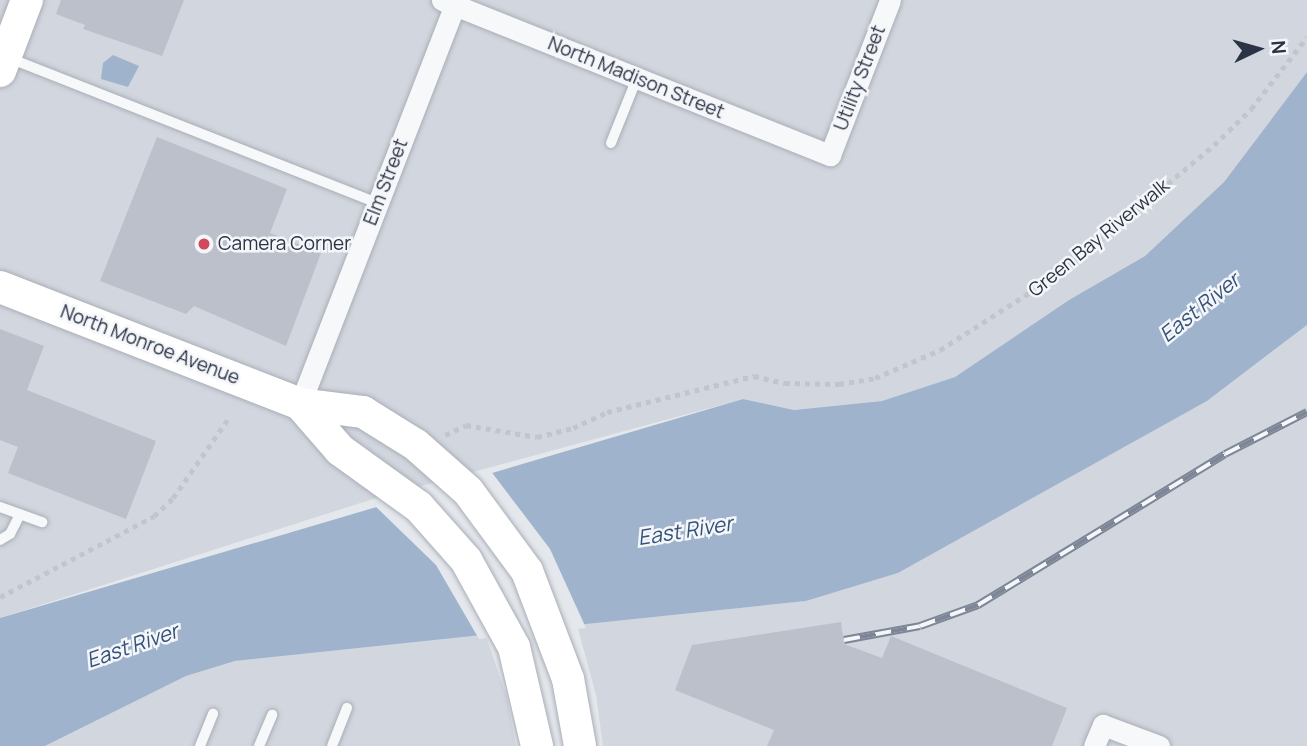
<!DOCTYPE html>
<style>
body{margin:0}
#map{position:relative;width:1307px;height:746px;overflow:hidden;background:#e4e7ec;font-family:Manrope,sans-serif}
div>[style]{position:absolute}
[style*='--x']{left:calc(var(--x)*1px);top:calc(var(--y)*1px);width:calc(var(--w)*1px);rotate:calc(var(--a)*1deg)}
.built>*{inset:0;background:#d2d6de}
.water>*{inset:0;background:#9fb4cc}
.pier>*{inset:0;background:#e4e7ec}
.building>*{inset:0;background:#bbc0ca}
.path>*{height:4.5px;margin-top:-2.25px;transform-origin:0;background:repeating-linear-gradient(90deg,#c2c5cb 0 5px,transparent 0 10px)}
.roads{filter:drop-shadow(0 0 2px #a9aeb7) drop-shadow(0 0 2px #a9aeb7)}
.service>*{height:10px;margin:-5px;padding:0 5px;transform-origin:5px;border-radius:5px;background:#f7f8fa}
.minor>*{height:21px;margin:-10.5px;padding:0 10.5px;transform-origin:10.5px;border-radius:10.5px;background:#f7f8fa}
.primary>*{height:32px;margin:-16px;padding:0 16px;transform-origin:16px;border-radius:16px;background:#fff}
.rail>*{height:8px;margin-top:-4px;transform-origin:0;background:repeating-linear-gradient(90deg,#f4f6f9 0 16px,#7d8696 0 32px);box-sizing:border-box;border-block:2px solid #7d8696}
.dots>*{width:19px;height:19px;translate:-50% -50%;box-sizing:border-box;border:4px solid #f4f6f9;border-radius:50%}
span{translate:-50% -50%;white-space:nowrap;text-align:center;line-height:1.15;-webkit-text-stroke:5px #f4f6f9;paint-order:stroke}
.street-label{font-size:19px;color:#2b3445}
.poi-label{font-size:19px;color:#2b3445}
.left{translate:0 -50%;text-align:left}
.water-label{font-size:21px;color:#34527a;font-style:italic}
.north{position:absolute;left:1223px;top:14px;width:70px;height:70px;-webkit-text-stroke:5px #f4f6f9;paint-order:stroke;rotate:85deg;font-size:19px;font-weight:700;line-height:28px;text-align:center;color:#2b3445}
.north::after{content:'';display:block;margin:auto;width:24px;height:32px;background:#2b3445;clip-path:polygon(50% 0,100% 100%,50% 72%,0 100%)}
</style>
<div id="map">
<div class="built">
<div style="clip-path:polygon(0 0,1307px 0,1307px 72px,1224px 182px,1145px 256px,1069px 300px,955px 377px,882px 401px,794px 410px,743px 399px,373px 499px,0 618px)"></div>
<div style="clip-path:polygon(1307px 325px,1307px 746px,603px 746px,596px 695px,577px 625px,806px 601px,898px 573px,1207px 401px)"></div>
<div style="clip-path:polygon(485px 634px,507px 697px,516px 746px,45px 746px,186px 676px,235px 661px)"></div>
</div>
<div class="water">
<div style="clip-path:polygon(113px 55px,139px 66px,128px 87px,101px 79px,103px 63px)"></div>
<div style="clip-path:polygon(1307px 72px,1307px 325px,1207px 401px,898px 573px,806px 601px,235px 661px,186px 676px,45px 746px,0 746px,0 618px,743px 399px,794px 410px,882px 401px,955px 377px,1069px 300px,1145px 256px,1224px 182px)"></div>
</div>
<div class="pier">
<div style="clip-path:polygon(490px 470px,550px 549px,586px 628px,479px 639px,436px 565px,374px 505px)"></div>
</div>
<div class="building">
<div style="clip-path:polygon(61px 0,184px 0,162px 56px,83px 29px,85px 25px,56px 14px)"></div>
<div style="clip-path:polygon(157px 137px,287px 189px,270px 233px,321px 253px,286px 346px,194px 306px,186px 314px,100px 281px)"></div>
<div style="clip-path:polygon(0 329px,44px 346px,27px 390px,156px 441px,126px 519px,8px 473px,18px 447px,0 440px)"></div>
<div style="clip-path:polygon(841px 622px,844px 644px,882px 658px,891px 636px,1067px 708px,1052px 746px,767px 746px,774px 730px,675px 690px,692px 645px)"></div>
</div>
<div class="path">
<div style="--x:445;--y:435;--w:23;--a:-25"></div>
<div style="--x:466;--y:425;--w:72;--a:9.6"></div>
<div style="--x:537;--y:437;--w:37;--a:-14"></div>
<div style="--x:573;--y:428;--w:38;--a:-25"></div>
<div style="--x:607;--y:412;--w:151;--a:-13.8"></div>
<div style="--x:754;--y:376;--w:32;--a:13"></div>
<div style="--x:785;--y:383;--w:54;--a:1.1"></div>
<div style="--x:839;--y:384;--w:36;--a:-9"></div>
<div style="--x:875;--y:378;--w:71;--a:-23.3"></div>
<div style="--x:940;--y:350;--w:143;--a:-32.7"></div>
<div style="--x:1060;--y:273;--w:200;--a:-39.7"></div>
<div style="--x:1214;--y:145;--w:52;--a:-44.2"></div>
<div style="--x:1251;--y:109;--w:91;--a:-52.1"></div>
<div style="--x:0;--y:597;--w:174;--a:-27.7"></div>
<div style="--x:154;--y:516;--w:26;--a:-43"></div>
<div style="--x:173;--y:498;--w:96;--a:-55.2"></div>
</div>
<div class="roads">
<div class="service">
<div style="--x:9;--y:58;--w:396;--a:21.5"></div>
<div style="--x:611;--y:143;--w:70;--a:-68.2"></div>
<div style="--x:0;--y:507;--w:45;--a:19.7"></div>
<div style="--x:0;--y:540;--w:12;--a:-31"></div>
<div style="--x:10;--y:534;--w:22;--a:-63"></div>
<div style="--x:200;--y:746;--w:35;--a:-68"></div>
<div style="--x:259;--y:746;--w:34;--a:-67"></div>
<div style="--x:332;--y:746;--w:41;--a:-68.5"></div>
</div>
<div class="minor">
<div style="--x:442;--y:0;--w:418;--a:21.8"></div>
<div style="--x:830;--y:155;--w:166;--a:-68.8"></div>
<div style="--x:300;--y:404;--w:433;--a:-68.8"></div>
<div style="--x:1094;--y:746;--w:23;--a:-67"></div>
<div style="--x:1103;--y:725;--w:60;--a:20.6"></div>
</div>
<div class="primary">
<div style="--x:0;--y:71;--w:76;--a:-69.2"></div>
<div style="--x:0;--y:287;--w:322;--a:21.3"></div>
<div style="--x:300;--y:404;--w:64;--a:7.2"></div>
<div style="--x:363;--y:412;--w:62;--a:31.9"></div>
<div style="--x:416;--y:445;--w:69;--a:41.5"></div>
<div style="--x:468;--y:491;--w:99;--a:53.6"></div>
<div style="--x:527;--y:571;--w:116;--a:69.2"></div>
<div style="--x:568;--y:679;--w:68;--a:79.8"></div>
<div style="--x:300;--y:404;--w:61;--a:49"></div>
<div style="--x:340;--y:450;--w:97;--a:35.8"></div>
<div style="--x:419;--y:507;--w:71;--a:48.4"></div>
<div style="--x:466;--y:560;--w:99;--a:61.1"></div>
<div style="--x:514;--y:647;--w:102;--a:76.9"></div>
</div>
</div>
<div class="rail">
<div style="--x:844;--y:640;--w:77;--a:-10.4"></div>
<div style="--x:920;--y:626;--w:62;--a:-19.9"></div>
<div style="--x:978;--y:605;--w:289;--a:-31.4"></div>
<div style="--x:1225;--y:454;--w:92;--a:-27.1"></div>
</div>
<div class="dots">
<div style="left:204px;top:244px;background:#d1495b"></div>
</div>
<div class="street-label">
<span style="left:636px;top:78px;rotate:22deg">North Madison Street</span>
<span style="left:860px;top:78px;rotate:-69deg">Utility Street</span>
<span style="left:386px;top:182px;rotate:-69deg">Elm Street</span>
<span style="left:1099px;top:238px;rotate:-39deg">Green Bay Riverwalk</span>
<span style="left:150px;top:345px;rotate:21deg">North Monroe Avenue</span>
</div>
<div class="poi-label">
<span class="left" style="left:218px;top:244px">Camera Corner</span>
</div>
<div class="water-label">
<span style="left:1199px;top:307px;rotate:-39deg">East River</span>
<span style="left:685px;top:530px;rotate:-9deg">East River</span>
<span style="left:132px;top:645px;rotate:-19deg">East River</span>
</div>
<div class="north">N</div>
</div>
